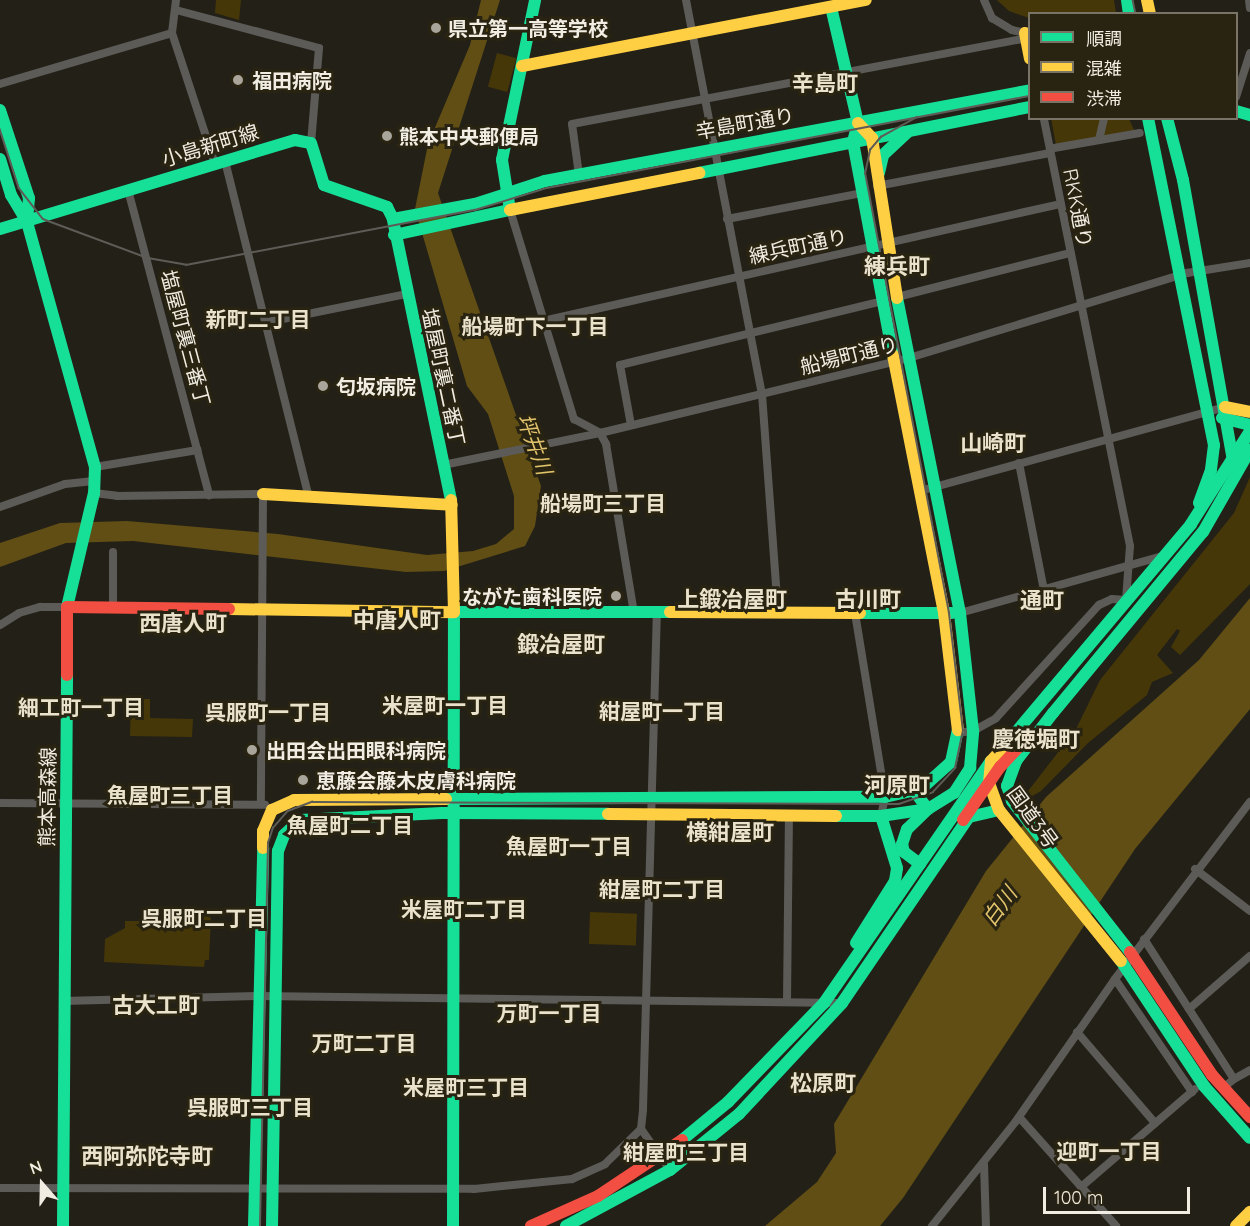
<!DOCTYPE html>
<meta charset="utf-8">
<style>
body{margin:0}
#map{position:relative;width:1250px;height:1226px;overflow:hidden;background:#232017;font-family:Quicksand,"Noto Sans JP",sans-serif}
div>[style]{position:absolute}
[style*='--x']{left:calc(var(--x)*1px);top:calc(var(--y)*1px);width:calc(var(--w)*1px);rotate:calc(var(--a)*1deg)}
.green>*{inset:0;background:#453708;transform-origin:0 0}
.water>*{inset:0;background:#604e14}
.street>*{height:8px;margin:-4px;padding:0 4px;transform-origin:4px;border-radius:4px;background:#5c5b57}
.fast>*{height:12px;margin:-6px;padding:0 6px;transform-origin:6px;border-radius:6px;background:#16e098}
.slow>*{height:12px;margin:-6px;padding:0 6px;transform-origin:6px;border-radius:6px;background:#ffcf43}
.jam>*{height:12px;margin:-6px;padding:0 6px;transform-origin:6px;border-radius:6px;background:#f24e42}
.tram>*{height:1.5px;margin:-0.75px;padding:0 0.75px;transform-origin:0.75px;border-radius:0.75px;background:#5d5c56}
.dots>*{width:16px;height:16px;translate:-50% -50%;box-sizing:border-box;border:3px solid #292311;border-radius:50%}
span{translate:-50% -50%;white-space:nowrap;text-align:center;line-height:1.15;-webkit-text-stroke:6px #292311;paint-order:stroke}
.poi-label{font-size:20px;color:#f1ede2;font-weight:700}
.left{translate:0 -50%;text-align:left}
.right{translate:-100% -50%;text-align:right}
.street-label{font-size:20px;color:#f1ede2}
.neighbourhood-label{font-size:21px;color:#eae2cb;font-weight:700}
.water-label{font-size:21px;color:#e1c36c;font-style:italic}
.quarter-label{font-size:22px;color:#eae2cb;font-weight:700}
.legend{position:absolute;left:1028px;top:12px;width:210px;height:108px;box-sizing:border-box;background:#292311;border:2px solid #797465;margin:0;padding:8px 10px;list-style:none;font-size:18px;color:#f1ede2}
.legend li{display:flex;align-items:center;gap:12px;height:30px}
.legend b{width:30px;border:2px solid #797465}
.north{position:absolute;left:12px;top:1154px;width:60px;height:60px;-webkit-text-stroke:4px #292311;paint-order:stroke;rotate:340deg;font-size:16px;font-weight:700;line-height:24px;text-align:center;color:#f1ede2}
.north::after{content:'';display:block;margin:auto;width:21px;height:27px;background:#f1ede2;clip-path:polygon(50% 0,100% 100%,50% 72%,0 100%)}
.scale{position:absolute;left:1043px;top:1187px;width:147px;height:27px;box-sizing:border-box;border:3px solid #f1ede2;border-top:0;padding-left:8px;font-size:18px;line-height:21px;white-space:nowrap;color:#f1ede2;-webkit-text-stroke:4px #292311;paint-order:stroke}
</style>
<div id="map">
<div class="green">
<div style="clip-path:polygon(216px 0,241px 0,239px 20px,215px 13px)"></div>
<div style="clip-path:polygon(997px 0,1114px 0,1116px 13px,1030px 14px,1029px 18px,1009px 11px)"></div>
<div style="left:497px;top:53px;width:20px;height:35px;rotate:15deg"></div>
<div style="clip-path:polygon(1051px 118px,1129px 119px,1134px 130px,1056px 145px)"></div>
<div style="clip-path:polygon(1250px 477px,1250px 584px,1180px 655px,1171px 647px,1180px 631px,1177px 629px,1157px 655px,1173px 673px,1152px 682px,1147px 695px,1088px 743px,1041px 791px,1027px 799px,1025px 795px,1066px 742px,1077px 735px,1077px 727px,1100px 680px,1234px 513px)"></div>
<div style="clip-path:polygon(131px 699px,150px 699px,150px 718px,193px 719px,192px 737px,130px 736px)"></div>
<div style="clip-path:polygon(159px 911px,198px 912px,211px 918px,209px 960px,205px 960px,204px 967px,104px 962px,105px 939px,125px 928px,125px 921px,150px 921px)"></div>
<div style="left:590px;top:912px;width:47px;height:32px;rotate:2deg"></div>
</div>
<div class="water">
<div style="clip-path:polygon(481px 0,500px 0,438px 193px,541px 486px,535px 526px,525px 546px,444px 571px,406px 572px,133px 541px,66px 543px,0 567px,0 543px,60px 523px,127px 521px,278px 534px,427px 555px,473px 551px,496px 544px,514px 529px,514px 496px,488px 414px,467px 386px,415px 209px,428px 144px,470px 45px)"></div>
<div style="clip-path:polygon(1250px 598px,1250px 709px,1135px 849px,903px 1198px,880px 1226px,765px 1226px,817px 1182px,836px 1153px,834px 1124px,986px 871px,1046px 797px,1199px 660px)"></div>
</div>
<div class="street">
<div style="--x:176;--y:0;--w:33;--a:97"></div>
<div style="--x:172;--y:33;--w:138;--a:71.8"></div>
<div style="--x:686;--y:0;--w:401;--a:79.1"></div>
<div style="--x:762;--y:394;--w:220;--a:85.8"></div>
<div style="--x:984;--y:0;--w:20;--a:66"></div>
<div style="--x:992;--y:18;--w:23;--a:31"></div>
<div style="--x:1012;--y:30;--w:13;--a:13"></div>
<div style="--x:1249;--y:0;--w:8;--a:83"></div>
<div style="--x:176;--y:10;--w:148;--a:14.9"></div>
<div style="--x:319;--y:48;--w:95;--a:94.8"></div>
<div style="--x:0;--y:84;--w:179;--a:-16.5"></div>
<div style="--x:1236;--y:97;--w:46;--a:-72.3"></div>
<div style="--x:1099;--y:140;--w:23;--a:-77"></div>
<div style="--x:1054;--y:148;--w:87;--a:-9.9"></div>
<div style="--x:225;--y:161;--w:346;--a:76"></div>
<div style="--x:579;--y:175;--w:51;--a:-97.8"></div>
<div style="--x:572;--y:124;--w:462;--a:-10.7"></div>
<div style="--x:877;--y:186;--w:176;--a:-10.8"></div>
<div style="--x:128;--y:190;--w:316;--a:75.1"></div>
<div style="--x:510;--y:210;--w:219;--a:73"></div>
<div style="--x:574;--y:419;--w:30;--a:28"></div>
<div style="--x:600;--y:433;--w:13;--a:61"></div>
<div style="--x:606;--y:444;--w:172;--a:80.6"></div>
<div style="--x:727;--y:219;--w:137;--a:-10.9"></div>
<div style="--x:897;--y:297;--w:179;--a:-14.3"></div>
<div style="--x:543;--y:321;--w:530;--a:-12.75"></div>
<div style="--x:268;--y:322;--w:142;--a:-11.4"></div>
<div style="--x:631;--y:425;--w:61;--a:-100.4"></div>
<div style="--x:620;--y:365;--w:270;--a:-13.7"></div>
<div style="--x:1019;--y:463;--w:129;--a:78.9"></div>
<div style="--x:443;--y:465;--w:160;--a:-11.5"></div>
<div style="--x:600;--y:433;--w:318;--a:-13.6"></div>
<div style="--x:909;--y:358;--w:291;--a:-17"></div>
<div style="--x:1187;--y:273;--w:64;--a:-9"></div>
<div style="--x:95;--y:467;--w:104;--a:-9.4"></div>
<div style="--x:920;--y:491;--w:316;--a:-15.4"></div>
<div style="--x:94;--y:493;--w:23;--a:7"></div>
<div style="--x:117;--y:496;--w:146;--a:-0.8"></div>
<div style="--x:263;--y:494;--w:308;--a:90.4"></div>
<div style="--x:0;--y:507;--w:69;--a:-19.5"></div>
<div style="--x:65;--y:484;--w:29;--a:-6"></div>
<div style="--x:113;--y:552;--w:56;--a:90"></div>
<div style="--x:855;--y:613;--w:186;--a:80.7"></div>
<div style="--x:885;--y:797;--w:19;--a:102"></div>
<div style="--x:960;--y:613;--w:211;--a:-15.7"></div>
<div style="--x:0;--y:625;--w:22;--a:-32"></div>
<div style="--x:19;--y:613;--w:22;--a:-16"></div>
<div style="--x:40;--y:607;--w:27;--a:0"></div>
<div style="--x:958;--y:733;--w:15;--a:-8"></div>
<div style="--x:973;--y:731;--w:26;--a:-29"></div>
<div style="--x:996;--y:718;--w:153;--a:-47.7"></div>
<div style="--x:1099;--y:605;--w:14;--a:-25"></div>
<div style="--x:1112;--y:599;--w:14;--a:4"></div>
<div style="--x:1126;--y:600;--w:54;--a:-85.8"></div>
<div style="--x:1130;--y:546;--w:437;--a:-101.4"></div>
<div style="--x:0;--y:803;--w:265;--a:0.4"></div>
<div style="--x:1195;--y:869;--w:69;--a:37.4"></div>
<div style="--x:1144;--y:939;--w:166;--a:57.3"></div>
<div style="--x:1234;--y:1079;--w:14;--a:141"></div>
<div style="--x:1115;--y:979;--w:223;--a:-52.7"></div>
<div style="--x:63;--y:1001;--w:194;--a:-1.5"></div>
<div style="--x:257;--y:996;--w:585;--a:0.69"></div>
<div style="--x:787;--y:1002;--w:186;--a:-89.4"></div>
<div style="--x:1189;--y:1009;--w:81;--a:-41"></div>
<div style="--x:1077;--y:1032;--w:120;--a:49.4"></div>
<div style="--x:1234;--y:1079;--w:18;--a:-29"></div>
<div style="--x:1019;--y:1117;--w:146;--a:48.3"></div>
<div style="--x:641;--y:1129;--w:50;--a:54.7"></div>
<div style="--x:984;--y:1164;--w:62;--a:88.2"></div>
<div style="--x:1081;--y:1187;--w:150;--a:-40.7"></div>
<div style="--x:0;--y:1188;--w:474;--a:0.1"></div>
<div style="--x:474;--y:1189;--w:99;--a:-5.8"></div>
<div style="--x:572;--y:1179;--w:36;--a:-24"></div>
<div style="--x:605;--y:1164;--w:50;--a:-44.2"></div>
<div style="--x:641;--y:1129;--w:20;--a:-84"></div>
<div style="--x:643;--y:1109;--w:495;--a:-88.4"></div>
<div style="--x:932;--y:1226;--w:134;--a:-51.3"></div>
<div style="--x:1016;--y:1121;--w:173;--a:-55.1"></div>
<div style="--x:1115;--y:979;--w:137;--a:55.7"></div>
</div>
<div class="fast">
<div style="--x:1127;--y:0;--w:14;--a:82"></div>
<div style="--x:831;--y:7;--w:119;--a:76.9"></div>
<div style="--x:858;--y:123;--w:20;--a:105"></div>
<div style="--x:853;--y:142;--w:217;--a:79.4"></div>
<div style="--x:0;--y:110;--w:93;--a:71.8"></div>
<div style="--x:29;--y:198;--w:24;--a:95"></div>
<div style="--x:1236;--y:111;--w:15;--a:16"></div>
<div style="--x:1148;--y:118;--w:334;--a:78.6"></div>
<div style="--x:1214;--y:445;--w:25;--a:97"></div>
<div style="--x:1211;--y:470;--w:35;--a:110"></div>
<div style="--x:1167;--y:118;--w:64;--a:75.5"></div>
<div style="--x:1183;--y:180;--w:286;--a:79.9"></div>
<div style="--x:0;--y:159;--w:38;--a:73"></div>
<div style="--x:11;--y:195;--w:31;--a:59"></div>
<div style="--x:27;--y:222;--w:254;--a:74.5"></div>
<div style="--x:95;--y:467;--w:26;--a:92"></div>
<div style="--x:94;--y:493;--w:117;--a:103.3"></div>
<div style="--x:699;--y:173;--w:338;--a:-11.3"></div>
<div style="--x:879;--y:173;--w:18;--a:-77"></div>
<div style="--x:883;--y:155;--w:33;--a:-43"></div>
<div style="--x:505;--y:194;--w:42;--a:-18"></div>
<div style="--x:545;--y:181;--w:493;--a:-10.6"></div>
<div style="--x:0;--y:229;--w:308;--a:-16.8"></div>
<div style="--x:295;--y:140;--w:16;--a:11"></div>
<div style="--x:311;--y:143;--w:44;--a:72.8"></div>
<div style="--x:324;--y:185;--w:67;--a:19.2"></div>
<div style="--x:387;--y:207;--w:13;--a:63"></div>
<div style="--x:394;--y:235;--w:119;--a:-12.2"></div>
<div style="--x:510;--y:210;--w:51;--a:-99.1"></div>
<div style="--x:502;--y:160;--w:163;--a:-78.3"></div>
<div style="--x:1222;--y:418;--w:29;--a:14"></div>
<div style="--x:451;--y:500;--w:287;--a:-101.7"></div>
<div style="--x:393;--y:219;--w:83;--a:-10.4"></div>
<div style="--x:475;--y:204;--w:32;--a:-18"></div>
<div style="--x:860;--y:613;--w:92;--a:0"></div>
<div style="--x:1001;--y:750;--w:295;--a:-49.9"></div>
<div style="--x:1191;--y:524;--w:110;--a:-57.6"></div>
<div style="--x:915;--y:792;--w:21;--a:53"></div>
<div style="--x:928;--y:809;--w:29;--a:136"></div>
<div style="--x:907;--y:829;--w:16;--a:108"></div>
<div style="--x:902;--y:844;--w:8;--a:76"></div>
<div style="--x:904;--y:852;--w:20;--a:37"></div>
<div style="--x:446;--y:799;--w:439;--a:-0.3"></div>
<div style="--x:885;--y:797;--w:37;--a:-13"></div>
<div style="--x:921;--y:789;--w:40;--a:-42"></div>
<div style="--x:951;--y:762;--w:33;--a:-78"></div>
<div style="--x:836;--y:816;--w:45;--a:0"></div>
<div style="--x:881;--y:816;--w:48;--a:-8.5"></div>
<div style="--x:928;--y:809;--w:31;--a:-32"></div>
<div style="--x:954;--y:793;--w:30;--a:-57"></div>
<div style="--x:970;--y:768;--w:37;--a:-85"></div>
<div style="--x:973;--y:731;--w:119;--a:-96.3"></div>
<div style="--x:960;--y:613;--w:321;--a:-101.3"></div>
<div style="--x:856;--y:943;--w:73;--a:-57.8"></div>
<div style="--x:895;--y:881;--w:13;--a:-81"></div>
<div style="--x:897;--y:868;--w:54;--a:-107.1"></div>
<div style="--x:1130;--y:952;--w:192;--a:-128"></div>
<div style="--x:1012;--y:801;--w:16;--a:-108"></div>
<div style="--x:1007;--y:786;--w:27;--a:-70"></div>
<div style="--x:1016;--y:761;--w:61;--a:-52.4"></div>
<div style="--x:1053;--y:713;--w:235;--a:-50.4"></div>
<div style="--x:1203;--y:532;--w:95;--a:-60.2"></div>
<div style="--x:1121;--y:961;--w:150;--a:56.4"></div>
<div style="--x:1204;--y:1086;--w:69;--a:48.5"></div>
<div style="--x:682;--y:1140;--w:60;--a:-39.6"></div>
<div style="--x:728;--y:1102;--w:138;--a:-45.9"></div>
<div style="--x:824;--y:1003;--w:294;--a:-55.4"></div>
<div style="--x:63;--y:1226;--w:551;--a:-89.58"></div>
<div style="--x:254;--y:1226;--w:378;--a:-88.6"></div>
<div style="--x:272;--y:1226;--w:375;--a:-89.1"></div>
<div style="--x:278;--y:851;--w:17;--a:-69"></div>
<div style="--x:284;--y:835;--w:22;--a:-43"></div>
<div style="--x:300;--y:820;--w:142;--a:-2.8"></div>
<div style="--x:442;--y:813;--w:166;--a:0.3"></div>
<div style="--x:453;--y:1226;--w:614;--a:-89.91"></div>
<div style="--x:454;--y:612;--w:216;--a:0"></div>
<div style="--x:566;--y:1226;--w:118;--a:-28.3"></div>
<div style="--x:670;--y:1170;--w:89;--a:-39.1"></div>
<div style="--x:739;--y:1114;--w:151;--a:-47.1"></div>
<div style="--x:842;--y:1003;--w:225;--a:-55.7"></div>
<div style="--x:969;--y:817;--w:31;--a:-13"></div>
</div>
<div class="slow">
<div style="--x:1147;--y:0;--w:14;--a:78"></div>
<div style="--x:1025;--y:33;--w:26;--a:79"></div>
<div style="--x:522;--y:66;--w:350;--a:-10.9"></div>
<div style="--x:858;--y:123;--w:21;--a:47"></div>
<div style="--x:872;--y:138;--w:162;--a:81.1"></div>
<div style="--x:510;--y:210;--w:193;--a:-11.1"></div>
<div style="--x:893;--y:355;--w:263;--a:78.8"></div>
<div style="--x:944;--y:613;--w:118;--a:83.2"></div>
<div style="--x:1225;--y:407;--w:25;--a:11"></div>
<div style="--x:263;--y:494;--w:189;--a:3.3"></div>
<div style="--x:229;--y:609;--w:225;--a:0.8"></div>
<div style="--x:454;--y:612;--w:112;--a:-91.5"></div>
<div style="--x:670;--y:612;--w:190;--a:0.3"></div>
<div style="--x:1001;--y:750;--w:15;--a:132"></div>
<div style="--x:991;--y:761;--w:22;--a:95"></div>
<div style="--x:989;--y:783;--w:29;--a:70"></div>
<div style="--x:999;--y:810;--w:194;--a:51.1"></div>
<div style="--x:608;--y:814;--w:228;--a:0.5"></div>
<div style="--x:263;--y:848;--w:17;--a:-90"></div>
<div style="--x:263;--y:831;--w:23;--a:-67"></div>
<div style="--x:272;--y:810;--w:24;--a:-24"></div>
<div style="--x:294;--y:800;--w:152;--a:-0.4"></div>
<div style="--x:1236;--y:1226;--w:20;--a:-45"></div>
</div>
<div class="jam">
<div style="--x:67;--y:675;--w:68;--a:-90"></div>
<div style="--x:67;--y:607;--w:162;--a:0.7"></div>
<div style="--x:963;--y:820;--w:65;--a:-55.1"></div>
<div style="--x:1000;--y:767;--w:41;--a:-47"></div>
<div style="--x:1130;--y:952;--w:148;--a:56.3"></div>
<div style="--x:1212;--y:1075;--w:57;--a:47.9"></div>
<div style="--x:531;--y:1226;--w:73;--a:-24.1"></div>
<div style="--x:598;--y:1196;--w:101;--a:-33.7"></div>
</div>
<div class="tram">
<div style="--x:1133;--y:0;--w:14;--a:78"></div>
<div style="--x:0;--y:129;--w:62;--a:72.1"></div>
<div style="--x:19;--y:188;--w:39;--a:52"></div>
<div style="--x:43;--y:219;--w:112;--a:20.4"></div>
<div style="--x:148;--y:258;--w:39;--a:10"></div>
<div style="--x:186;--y:265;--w:294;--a:-10.8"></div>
<div style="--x:475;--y:210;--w:75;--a:-17"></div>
<div style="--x:547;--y:188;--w:492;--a:-10.8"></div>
<div style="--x:260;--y:1226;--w:383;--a:-88.8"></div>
<div style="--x:268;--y:843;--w:16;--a:-72"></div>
<div style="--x:273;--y:828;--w:23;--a:-49"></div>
<div style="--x:288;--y:811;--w:26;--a:-21"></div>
<div style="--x:312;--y:802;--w:587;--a:0.2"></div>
<div style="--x:899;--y:804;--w:36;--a:-19"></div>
<div style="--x:933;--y:792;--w:33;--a:-47"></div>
<div style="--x:955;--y:768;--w:38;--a:-78"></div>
<div style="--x:963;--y:731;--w:119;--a:-96.8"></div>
<div style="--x:949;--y:613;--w:447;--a:-100.8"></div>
<div style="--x:865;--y:174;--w:25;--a:-78"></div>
<div style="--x:870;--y:150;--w:17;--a:-50"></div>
<div style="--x:881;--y:137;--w:41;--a:-29.1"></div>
</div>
<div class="dots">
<div style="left:436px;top:28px;background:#a9a59b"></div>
<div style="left:238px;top:80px;background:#a9a59b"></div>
<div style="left:387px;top:136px;background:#a9a59b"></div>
<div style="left:323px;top:386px;background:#a9a59b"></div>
<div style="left:616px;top:596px;background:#a9a59b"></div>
<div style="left:252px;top:750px;background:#a9a59b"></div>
<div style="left:303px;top:780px;background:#a9a59b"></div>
</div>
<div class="poi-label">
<span class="left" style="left:448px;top:28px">県立第一高等学校</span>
<span class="left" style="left:252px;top:80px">福田病院</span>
<span class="left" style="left:399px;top:136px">熊本中央郵便局</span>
<span class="left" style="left:336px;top:386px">匂坂病院</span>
<span class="right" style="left:602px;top:596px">ながた歯科医院</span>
<span class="left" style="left:266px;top:750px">出田会出田眼科病院</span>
<span class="left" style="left:316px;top:780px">恵藤会藤木皮膚科病院</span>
</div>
<div class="street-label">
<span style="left:745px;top:123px;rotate:-10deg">辛島町通り</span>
<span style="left:210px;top:145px;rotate:-17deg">小島新町線</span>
<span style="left:1078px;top:208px;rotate:79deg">RKK通り</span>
<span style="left:798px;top:246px;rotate:-12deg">練兵町通り</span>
<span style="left:186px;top:338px;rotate:75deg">塩屋町裏三番丁</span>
<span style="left:849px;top:355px;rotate:-14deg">船場町通り</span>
<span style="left:444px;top:377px;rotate:78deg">塩屋町裏二番丁</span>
<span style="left:47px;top:797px;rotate:-89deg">熊本高森線</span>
<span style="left:1033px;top:817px;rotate:54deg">国道3号</span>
</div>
<div class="neighbourhood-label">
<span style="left:258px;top:319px">新町二丁目</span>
<span style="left:535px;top:326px">船場町下一丁目</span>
<span style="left:603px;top:503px">船場町三丁目</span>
<span style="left:445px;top:705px">米屋町一丁目</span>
<span style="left:81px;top:707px">細工町一丁目</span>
<span style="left:662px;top:711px">紺屋町一丁目</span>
<span style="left:268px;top:712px">呉服町一丁目</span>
<span style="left:170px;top:795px">魚屋町三丁目</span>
<span style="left:350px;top:825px">魚屋町二丁目</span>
<span style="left:569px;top:846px">魚屋町一丁目</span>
<span style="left:662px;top:889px">紺屋町二丁目</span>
<span style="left:464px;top:909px">米屋町二丁目</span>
<span style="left:204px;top:918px">呉服町二丁目</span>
<span style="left:549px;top:1013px">万町一丁目</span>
<span style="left:364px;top:1043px">万町二丁目</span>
<span style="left:466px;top:1087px">米屋町三丁目</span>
<span style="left:250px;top:1107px">呉服町三丁目</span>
<span style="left:1109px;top:1151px">迎町一丁目</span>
<span style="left:686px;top:1152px">紺屋町三丁目</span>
</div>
<div class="water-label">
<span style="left:535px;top:444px;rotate:70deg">坪井川</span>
<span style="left:999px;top:906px;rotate:-54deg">白川</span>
</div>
<div class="quarter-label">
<span style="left:825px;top:84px">辛島町</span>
<span style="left:897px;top:267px">練兵町</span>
<span style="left:993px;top:444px">山崎町</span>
<span style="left:732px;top:600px">上鍛冶屋町</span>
<span style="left:868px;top:600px">古川町</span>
<span style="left:1042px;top:601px">通町</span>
<span style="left:397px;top:621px">中唐人町</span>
<span style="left:183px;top:624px">西唐人町</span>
<span style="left:561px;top:645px">鍛冶屋町</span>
<span style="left:1036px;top:740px">慶徳堀町</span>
<span style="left:897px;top:786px">河原町</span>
<span style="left:730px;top:833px">横紺屋町</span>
<span style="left:156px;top:1006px">古大工町</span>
<span style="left:823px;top:1084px">松原町</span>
<span style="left:147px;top:1157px">西阿弥陀寺町</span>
</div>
<ul class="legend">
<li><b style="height:8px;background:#16e098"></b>順調</li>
<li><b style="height:8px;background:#ffcf43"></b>混雑</li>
<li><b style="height:8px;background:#f24e42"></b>渋滞</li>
</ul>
<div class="north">N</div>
<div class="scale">100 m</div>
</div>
